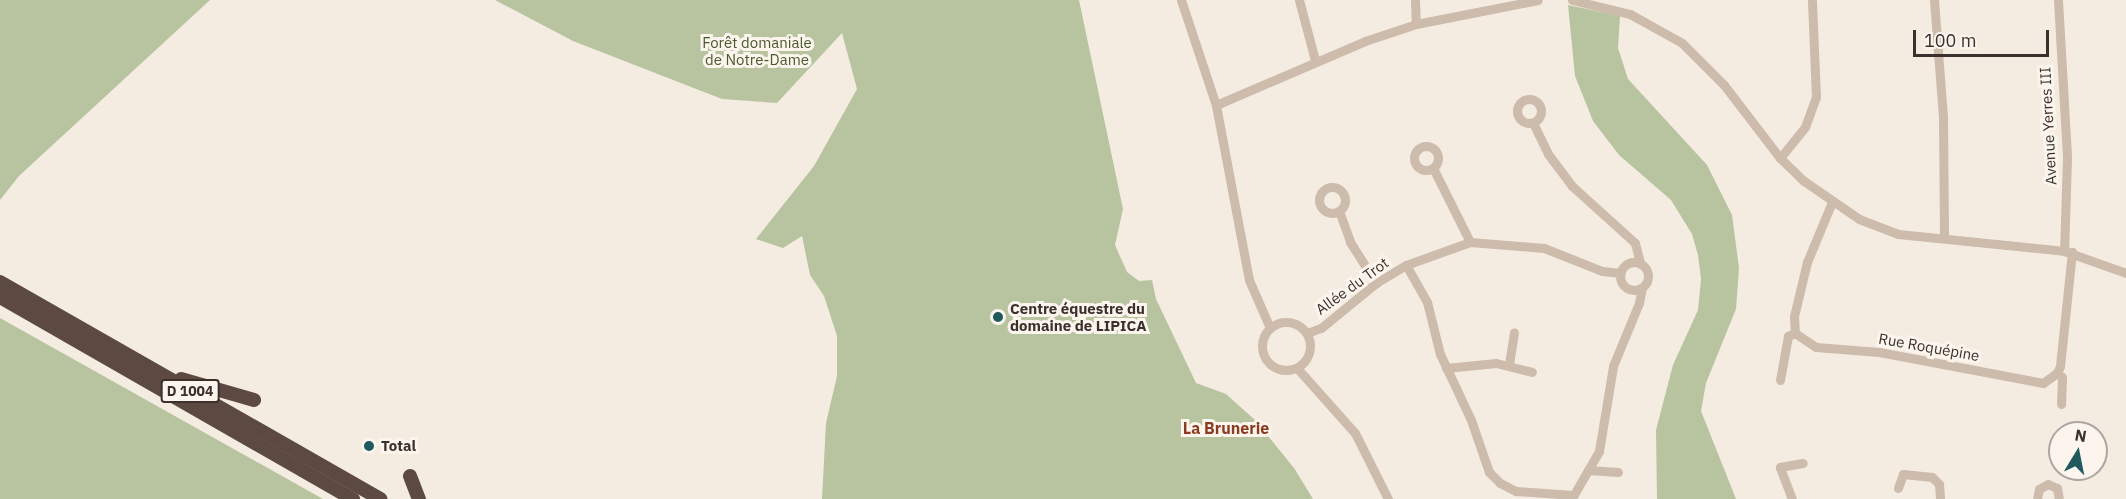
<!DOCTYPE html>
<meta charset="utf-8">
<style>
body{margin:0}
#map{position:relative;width:2126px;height:499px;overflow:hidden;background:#f4ebe1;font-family:"IBM Plex Sans",sans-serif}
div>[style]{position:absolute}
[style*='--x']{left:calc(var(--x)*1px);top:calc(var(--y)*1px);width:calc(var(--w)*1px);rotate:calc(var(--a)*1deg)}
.green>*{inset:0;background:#b8c4a0}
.minor>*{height:9px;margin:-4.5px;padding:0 4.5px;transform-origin:4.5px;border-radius:4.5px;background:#cdbbac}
.minor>.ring{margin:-4.5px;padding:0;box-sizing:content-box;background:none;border:9px solid #cdbbac;border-radius:50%}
.highway>*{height:14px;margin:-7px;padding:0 7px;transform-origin:7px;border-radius:7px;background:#5c4a42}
.dots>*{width:16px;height:16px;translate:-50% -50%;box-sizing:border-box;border:3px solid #fbf5ee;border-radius:50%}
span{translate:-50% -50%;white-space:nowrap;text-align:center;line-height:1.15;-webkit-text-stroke:6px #fbf5ee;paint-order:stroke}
.shield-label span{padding:2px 4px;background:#fbf5ee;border:2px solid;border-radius:4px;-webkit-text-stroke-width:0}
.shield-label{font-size:14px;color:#3b302b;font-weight:700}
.park-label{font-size:15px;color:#4a5a2e}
.street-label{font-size:15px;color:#3b302b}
.poi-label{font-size:15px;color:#3b302b;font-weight:700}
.left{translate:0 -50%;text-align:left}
.neighbourhood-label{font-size:16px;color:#8c3b22;font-weight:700}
.north{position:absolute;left:2048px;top:421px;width:60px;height:60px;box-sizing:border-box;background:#fbf5ee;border:2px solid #aea6a0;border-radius:50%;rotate:10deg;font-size:16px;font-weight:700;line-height:24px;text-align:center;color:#3b302b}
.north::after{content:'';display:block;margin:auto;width:21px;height:27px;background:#1f5a5e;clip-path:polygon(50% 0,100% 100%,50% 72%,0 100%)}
.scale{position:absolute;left:1913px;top:30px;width:136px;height:27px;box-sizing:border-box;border:3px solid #3b302b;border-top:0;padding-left:8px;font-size:18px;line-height:21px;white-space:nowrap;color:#3b302b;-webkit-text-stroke:4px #fbf5ee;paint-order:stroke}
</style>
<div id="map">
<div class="green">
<div style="clip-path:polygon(0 0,210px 0,19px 176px,0 200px)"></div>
<div style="clip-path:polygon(495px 0,1079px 0,1123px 209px,1115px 245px,1127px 272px,1139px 281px,1152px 280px,1156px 299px,1196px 383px,1226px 394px,1255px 420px,1294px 468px,1313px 499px,822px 499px,826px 423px,837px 376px,837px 336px,824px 296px,810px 275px,802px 236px,783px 248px,756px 239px,814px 166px,857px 89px,842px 33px,777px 103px,722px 99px,573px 41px)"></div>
<div style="clip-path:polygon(1568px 5px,1620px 16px,1618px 48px,1628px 79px,1707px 165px,1732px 215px,1739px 268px,1736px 309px,1706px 383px,1701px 411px,1736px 499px,1657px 499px,1656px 430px,1673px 365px,1698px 310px,1701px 279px,1698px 255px,1692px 234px,1671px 200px,1619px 155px,1593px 121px,1575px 76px)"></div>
<div style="clip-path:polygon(0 318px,323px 499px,0 499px)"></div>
</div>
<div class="minor">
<div style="--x:1181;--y:0;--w:111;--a:71.6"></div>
<div style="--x:1299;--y:0;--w:62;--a:75.1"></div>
<div style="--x:1415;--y:0;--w:24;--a:88"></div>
<div style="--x:1572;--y:0;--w:60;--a:13.6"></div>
<div style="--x:1630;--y:14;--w:60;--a:29.1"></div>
<div style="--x:1682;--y:43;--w:59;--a:45"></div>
<div style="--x:1724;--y:85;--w:92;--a:52.5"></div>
<div style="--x:1780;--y:158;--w:33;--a:44"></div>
<div style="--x:1804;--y:181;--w:67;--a:34.6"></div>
<div style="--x:1859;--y:219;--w:42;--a:21"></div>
<div style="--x:1898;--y:234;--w:167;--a:5.8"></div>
<div style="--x:2064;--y:251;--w:66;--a:19.5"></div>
<div style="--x:1934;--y:0;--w:118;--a:85.6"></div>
<div style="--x:1943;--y:118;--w:119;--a:89.5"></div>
<div style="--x:2058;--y:0;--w:158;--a:86.7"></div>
<div style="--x:2067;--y:158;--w:93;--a:91.8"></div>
<div class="ring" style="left:1517px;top:99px;width:15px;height:15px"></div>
<div style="--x:1533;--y:123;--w:34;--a:64"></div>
<div style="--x:1548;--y:154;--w:40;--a:53"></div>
<div style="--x:1572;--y:186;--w:85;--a:42.1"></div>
<div style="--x:1635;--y:243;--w:21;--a:76"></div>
<div class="ring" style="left:1414px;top:146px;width:15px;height:15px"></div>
<div style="--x:1780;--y:158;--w:40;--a:-51"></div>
<div style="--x:1805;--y:127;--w:32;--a:-70"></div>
<div style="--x:1816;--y:97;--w:97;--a:-92.4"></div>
<div style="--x:1433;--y:168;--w:83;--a:63.4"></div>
<div class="ring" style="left:1319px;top:187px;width:17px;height:17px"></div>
<div style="--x:1832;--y:202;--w:65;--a:112.6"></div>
<div style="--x:1807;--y:262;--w:56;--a:103.5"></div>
<div style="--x:1794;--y:316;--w:17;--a:87"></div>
<div style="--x:1795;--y:333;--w:25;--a:34"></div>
<div style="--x:1816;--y:347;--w:63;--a:4.5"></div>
<div style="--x:1879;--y:352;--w:167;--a:10.7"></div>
<div style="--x:2043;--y:383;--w:17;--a:-36"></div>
<div style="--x:2057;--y:373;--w:8;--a:-67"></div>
<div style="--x:2060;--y:366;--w:115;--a:-84"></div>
<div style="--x:1339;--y:211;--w:33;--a:70"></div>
<div style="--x:1350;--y:242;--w:49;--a:57.6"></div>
<div class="ring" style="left:1620px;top:262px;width:19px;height:19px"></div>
<div style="--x:1406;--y:265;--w:43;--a:60.4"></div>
<div style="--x:1427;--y:302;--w:54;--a:76"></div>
<div style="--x:1440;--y:354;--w:73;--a:64.8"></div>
<div style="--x:1471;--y:420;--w:55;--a:70.9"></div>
<div style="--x:1489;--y:472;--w:16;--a:45"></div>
<div style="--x:1500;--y:483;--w:18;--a:27"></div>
<div style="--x:1516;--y:491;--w:57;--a:4"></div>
<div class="ring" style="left:1262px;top:322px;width:39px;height:39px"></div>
<div style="--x:1270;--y:328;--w:52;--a:-113.6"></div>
<div style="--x:1249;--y:280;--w:178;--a:-100.7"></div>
<div style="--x:1216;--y:105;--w:162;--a:-23.2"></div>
<div style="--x:1365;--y:41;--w:54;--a:-18.4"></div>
<div style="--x:1416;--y:24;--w:124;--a:-11.1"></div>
<div style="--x:1307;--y:333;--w:15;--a:-20"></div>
<div style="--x:1321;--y:328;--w:71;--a:-39.3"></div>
<div style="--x:1376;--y:283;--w:35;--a:-31"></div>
<div style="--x:1406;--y:265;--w:68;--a:-19.8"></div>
<div style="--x:1470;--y:242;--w:74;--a:4.6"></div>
<div style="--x:1544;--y:248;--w:62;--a:21.6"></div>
<div style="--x:1602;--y:271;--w:19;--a:6"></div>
<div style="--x:1509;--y:364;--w:32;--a:-81"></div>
<div style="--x:1297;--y:368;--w:87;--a:48.3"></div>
<div style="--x:1355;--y:433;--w:74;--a:63.4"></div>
<div style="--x:1446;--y:368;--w:50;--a:-5.7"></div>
<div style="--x:1496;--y:363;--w:37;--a:14"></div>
<div style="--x:2057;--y:373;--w:6;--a:39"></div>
<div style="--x:2062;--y:377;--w:27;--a:92"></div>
<div style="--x:1780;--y:380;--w:45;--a:-79.7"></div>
<div style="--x:1788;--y:336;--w:8;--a:-23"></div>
<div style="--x:1588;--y:470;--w:30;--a:4"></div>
<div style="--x:1898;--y:488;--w:15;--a:-70"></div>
<div style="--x:1903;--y:474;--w:29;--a:6"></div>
<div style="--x:1932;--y:477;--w:10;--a:45"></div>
<div style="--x:1939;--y:484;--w:15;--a:86"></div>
<div style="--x:1572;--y:498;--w:54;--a:-60.1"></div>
<div style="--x:1599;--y:451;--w:86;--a:-80.6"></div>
<div style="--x:1613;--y:366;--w:68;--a:-67.6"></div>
<div style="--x:1639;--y:303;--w:16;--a:-79"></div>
<div style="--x:1792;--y:499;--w:34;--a:-111"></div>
<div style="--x:1780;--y:467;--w:23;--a:-10"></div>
<div style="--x:2037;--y:499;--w:10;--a:-79"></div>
<div style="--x:2039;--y:489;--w:10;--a:-29"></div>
<div style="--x:2048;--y:484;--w:10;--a:24"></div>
<div style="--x:2057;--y:488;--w:11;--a:80"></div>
</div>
<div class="highway">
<div style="--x:0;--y:282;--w:438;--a:29.7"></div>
<div style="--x:0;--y:297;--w:407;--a:29.8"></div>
<div style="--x:181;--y:379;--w:76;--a:16"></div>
<div style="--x:410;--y:476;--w:25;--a:69"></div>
</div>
<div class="dots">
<div style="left:998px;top:317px;background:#1f5a5e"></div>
<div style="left:369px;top:446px;background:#1f5a5e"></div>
</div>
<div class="shield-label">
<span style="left:190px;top:391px">D 1004</span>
</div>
<div class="park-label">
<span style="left:757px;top:51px">Forêt domaniale<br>de Notre-Dame</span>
</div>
<div class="street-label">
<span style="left:2048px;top:126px;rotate:-93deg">Avenue Yerres III</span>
<span style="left:1352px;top:286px;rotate:-36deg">Allée du Trot</span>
<span style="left:1929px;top:347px;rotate:10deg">Rue Roquépine</span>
</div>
<div class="poi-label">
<span class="left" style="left:1010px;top:317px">Centre équestre du<br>domaine de LIPICA</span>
<span class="left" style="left:381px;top:446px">Total</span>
</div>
<div class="neighbourhood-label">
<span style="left:1226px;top:428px">La Brunerie</span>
</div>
<div class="north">N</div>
<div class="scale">100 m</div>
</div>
